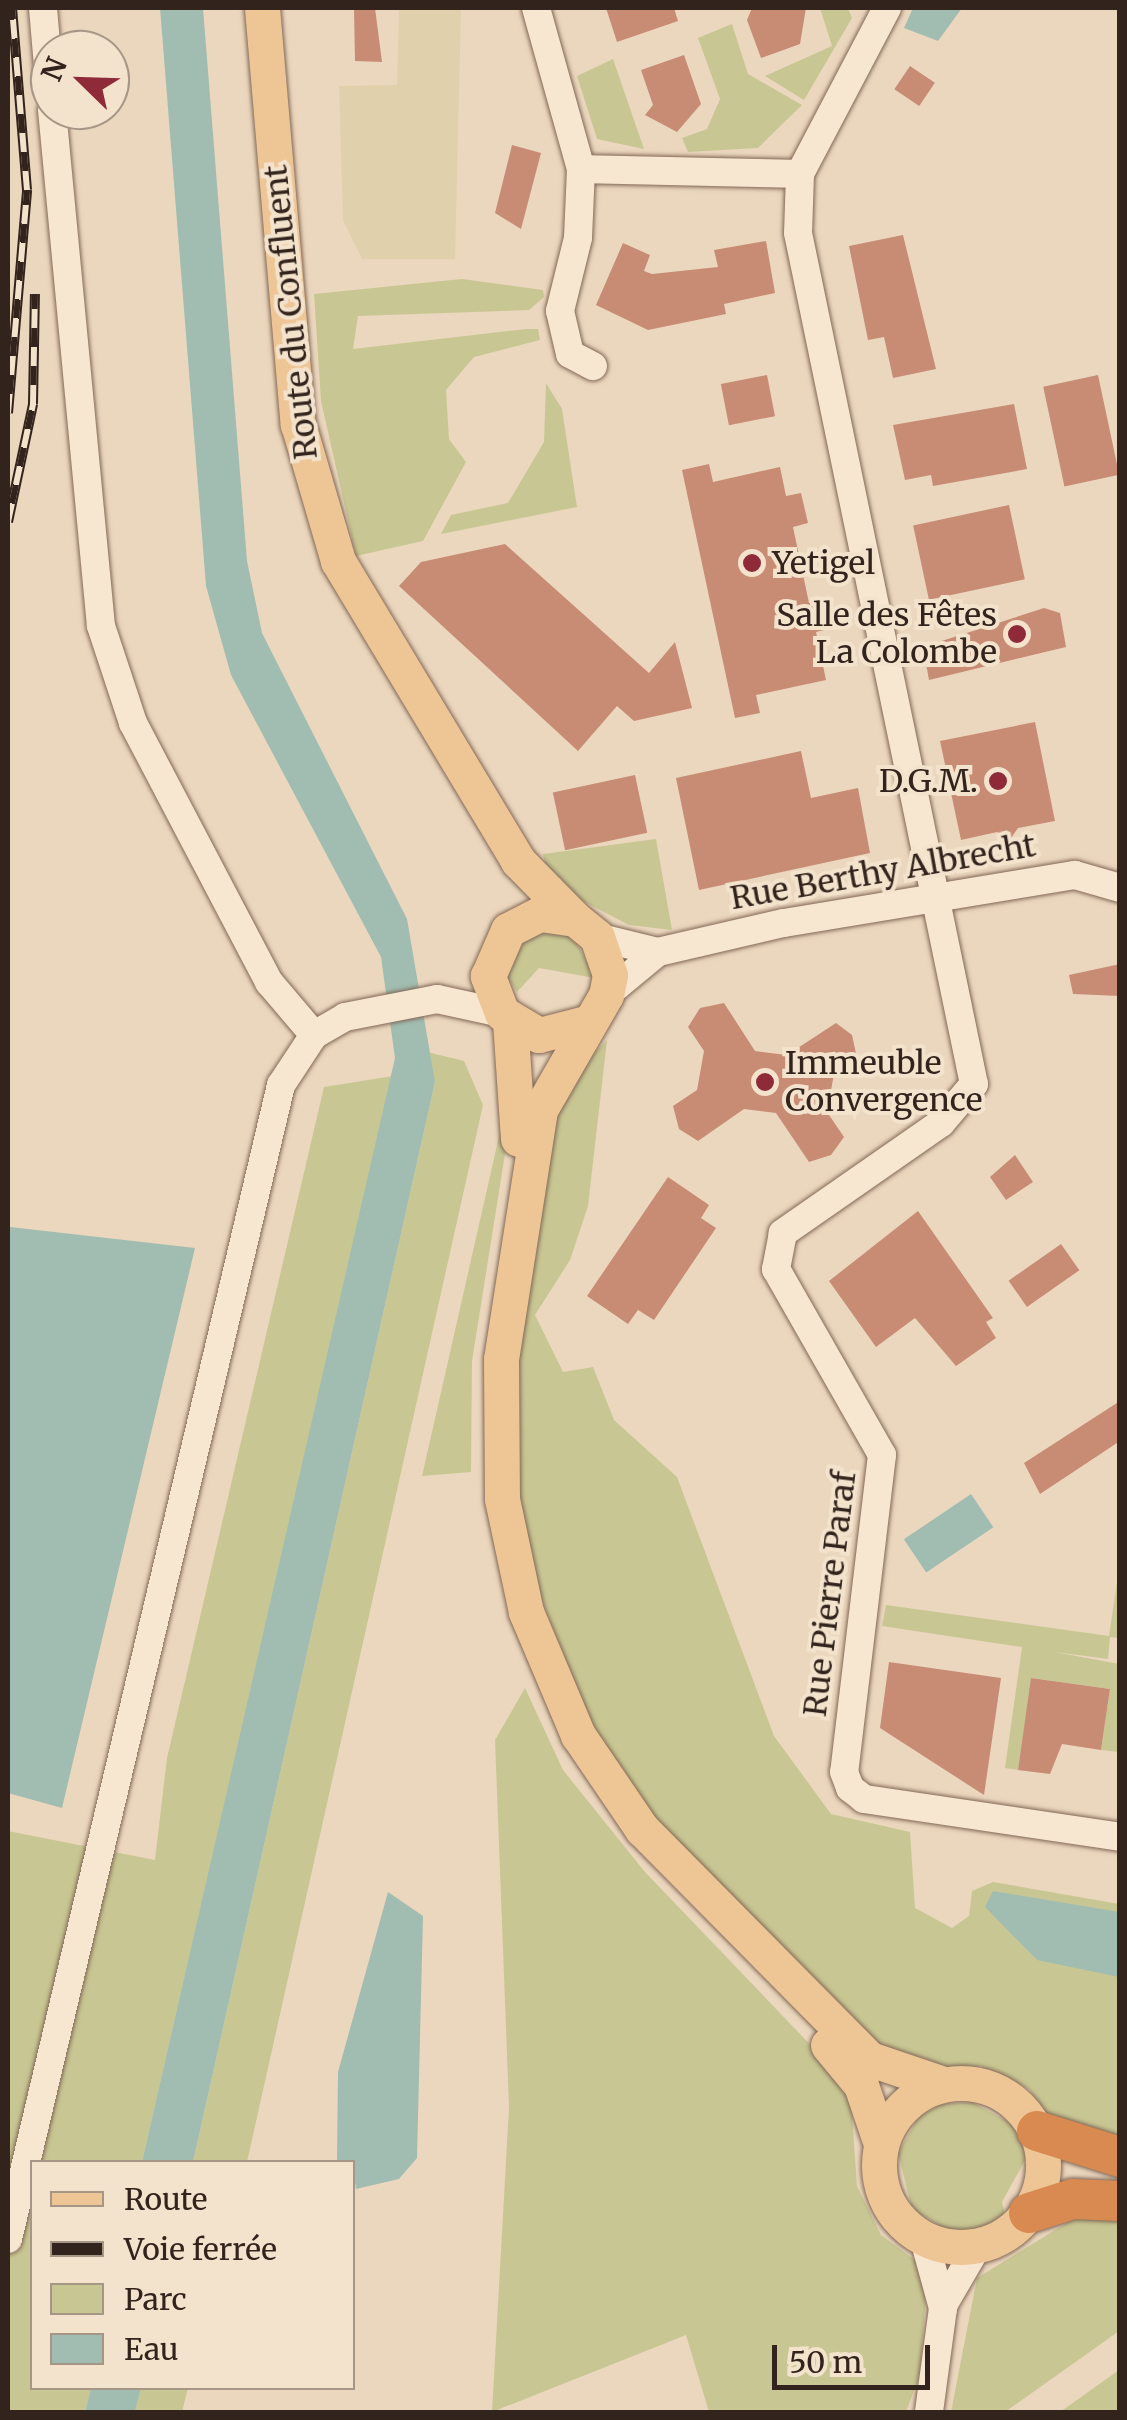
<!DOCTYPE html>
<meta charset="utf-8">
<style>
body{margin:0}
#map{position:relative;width:1127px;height:2420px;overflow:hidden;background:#ebd7be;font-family:Merriweather,serif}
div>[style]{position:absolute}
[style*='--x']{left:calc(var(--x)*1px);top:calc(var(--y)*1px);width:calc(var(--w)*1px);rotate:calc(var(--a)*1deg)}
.farmland>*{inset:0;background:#e0d0ab}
.green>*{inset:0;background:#c8c793}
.water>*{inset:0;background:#a1bdb1;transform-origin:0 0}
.building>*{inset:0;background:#c88c75;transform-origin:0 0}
.roads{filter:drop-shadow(0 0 2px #826857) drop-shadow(0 0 2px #826857)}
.minor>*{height:28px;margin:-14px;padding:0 14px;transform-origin:14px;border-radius:14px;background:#f7e6d0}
.major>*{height:35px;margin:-17.5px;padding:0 17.5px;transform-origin:17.5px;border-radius:17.5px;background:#eec696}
.major>.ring{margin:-17.5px;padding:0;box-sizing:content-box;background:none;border:35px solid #eec696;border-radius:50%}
.highway>*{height:40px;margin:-20px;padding:0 20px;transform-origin:20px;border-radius:20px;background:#d98a50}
.rail>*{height:10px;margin-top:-5px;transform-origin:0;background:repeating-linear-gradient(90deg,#f3e3cd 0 19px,#32231c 0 38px);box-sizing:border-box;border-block:2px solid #32231c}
.dots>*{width:28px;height:28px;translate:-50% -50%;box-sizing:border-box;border:5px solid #f3e3cd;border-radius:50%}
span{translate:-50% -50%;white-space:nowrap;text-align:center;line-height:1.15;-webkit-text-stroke:8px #f3e3cd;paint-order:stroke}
.street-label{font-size:32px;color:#32231c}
.poi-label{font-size:32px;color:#32231c}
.left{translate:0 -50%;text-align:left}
.right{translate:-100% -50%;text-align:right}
.frame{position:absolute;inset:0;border:10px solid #32231c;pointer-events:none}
.legend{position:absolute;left:30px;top:2160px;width:325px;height:230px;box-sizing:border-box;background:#f3e3cd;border:2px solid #a69686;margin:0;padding:12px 18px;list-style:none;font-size:30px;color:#32231c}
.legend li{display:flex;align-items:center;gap:20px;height:50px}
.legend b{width:50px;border:2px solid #a69686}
.north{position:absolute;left:30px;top:30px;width:100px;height:100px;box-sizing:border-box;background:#f3e3cd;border:2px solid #a69686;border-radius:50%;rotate:293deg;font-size:28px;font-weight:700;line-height:40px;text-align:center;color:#32231c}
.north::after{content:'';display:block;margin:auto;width:35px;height:45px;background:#8f2a39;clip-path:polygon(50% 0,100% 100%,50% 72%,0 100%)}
.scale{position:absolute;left:772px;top:2345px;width:158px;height:45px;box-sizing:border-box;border:5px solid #32231c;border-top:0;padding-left:12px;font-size:30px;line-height:35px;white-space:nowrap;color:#32231c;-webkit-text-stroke:8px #f3e3cd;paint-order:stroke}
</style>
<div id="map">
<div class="farmland">
<div style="clip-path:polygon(399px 8px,461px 8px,455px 259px,362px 259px,343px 220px,339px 86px,397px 85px)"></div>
</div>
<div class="green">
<div style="clip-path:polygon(820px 8px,848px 8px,852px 18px,804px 100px,765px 76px,832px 46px)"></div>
<div style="clip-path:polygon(732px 24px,748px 74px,802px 105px,758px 148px,688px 152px,682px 138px,707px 129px,720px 99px,698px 38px)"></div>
<div style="clip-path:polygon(613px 59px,644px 149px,597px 139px,577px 76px)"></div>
<div style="clip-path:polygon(462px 279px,543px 290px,544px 297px,529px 310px,358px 316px,353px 349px,526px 329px,538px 329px,540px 340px,474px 357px,446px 390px,449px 439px,466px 462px,423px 541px,356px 556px,321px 401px,314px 294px)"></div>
<div style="clip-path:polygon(546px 383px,562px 409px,577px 507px,441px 534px,451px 515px,508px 503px,544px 442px)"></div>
<div style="clip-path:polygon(656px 839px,672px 930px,629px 925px,575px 897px,546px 868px,543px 854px)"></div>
<div style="clip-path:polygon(536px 931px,574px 937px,595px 978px,539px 968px,517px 992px,506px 974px,523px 938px)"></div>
<div style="clip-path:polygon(607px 1040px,588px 1206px,570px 1260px,535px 1315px,563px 1372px,593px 1367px,614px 1420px,677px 1477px,774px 1736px,831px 1814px,910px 1832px,915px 1908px,952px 1928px,969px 1916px,972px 1891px,993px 1882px,1119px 1904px,1119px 2143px,1046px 2114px,1029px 2089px,981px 2066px,929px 2070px,886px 2053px,664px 1834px,582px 1714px,516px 1525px,510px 1396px,542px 1141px,573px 1074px)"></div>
<div style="clip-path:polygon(423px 1051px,464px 1061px,483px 1105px,247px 2162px,193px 2162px,435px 1082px)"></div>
<div style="clip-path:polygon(393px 1076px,142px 2162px,32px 2162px,32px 2388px,91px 2388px,85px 2412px,8px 2412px,8px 1831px,155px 1860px,167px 1758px,324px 1087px)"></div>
<div style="clip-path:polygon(505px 1110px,512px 1110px,472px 1361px,471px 1472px,422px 1476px)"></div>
<div style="clip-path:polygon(1119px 1569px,1119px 1638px,1110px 1637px,1108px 1659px,1055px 1652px,1119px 1664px,1119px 1752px,1101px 1750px,1110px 1689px,1032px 1678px,1018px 1770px,1005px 1768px,1022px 1647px,882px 1626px,886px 1605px,1109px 1636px)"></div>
<div style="clip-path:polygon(525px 1688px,563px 1770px,645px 1872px,823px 2058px,851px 2101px,857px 2186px,881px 2235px,915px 2260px,926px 2294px,920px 2374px,906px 2412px,709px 2412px,686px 2335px,492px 2412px,509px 2107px,495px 1740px)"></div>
<div style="clip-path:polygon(972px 2102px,1014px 2125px,1028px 2155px,1002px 2202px,1006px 2219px,956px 2235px,912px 2209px,898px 2153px,918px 2118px,941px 2104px)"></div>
<div style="clip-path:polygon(1119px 2217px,1119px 2331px,1005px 2412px,951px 2412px,977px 2278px,1073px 2219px)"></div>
<div style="clip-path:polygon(1119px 2370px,1119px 2412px,1060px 2412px)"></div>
<div style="clip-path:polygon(141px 2388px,188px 2388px,182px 2412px,135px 2412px)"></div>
</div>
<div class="water">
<div style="clip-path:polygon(160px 8px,203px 8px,247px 561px,262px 633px,407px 919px,435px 1082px,193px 2162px,142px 2162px,395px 1058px,381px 957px,231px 675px,206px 586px)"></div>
<div style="clip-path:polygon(913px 8px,962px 8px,938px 41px,904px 28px)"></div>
<div style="clip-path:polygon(10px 1227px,195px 1248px,62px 1808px,8px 1793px)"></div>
<div style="left:971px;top:1494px;width:40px;height:81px;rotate:56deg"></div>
<div style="clip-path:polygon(993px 1891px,1119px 1912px,1119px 1977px,1037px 1960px,985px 1907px)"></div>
<div style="clip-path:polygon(388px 1892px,423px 1916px,417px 2158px,399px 2179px,356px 2189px,352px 2162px,337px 2162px,338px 2072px)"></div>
<div style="clip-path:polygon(91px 2388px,141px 2388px,135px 2412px,85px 2412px)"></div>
</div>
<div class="building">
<div style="clip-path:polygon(354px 8px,375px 8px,382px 62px,355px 61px)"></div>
<div style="clip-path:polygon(606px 8px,674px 8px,678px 21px,617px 42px)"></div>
<div style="clip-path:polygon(752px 8px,806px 8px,800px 44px,761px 58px,747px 20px)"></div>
<div style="clip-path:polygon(684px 55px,701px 104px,677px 132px,645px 115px,653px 105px,641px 70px)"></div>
<div style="left:910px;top:66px;width:30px;height:28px;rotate:34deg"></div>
<div style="clip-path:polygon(512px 145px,541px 153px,521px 229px,495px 213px)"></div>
<div style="clip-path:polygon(903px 235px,936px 369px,893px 378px,884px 337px,868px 340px,849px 246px)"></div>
<div style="clip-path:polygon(766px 241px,775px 293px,724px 304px,726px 314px,648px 330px,596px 305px,623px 243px,650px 255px,644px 271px,652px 274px,718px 267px,714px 250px)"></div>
<div style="left:767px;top:375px;width:42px;height:47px;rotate:79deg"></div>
<div style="left:1098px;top:375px;width:102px;height:56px;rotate:78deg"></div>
<div style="clip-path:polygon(1014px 404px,1027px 469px,933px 486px,931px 475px,905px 480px,893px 425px)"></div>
<div style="clip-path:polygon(709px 464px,713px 482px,780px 467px,786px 496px,801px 493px,808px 523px,793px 527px,809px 603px,826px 599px,832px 628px,816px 632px,826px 680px,756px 695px,760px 713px,735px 718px,682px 470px)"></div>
<div style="left:1009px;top:505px;width:76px;height:98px;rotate:78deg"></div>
<div style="clip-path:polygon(505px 544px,649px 673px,675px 642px,692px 708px,634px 721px,617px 706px,578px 751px,399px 586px,421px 562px)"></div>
<div style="clip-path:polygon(1044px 608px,1060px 613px,1066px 647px,929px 680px,923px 647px)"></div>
<div style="clip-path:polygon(1035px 722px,1055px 821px,1018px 828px,1009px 841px,997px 832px,961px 840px,940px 741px)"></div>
<div style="clip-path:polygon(801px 751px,811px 798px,858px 788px,870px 853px,699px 890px,676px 778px)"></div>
<div style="left:635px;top:775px;width:59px;height:84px;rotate:78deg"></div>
<div style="clip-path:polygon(1120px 964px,1120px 996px,1073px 994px,1069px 975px)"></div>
<div style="clip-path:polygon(724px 1003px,755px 1051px,787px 1055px,836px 1023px,852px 1035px,857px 1058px,834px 1074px,827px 1112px,844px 1137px,831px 1155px,809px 1162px,776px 1113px,744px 1109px,698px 1141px,679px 1129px,673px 1106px,697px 1090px,704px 1051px,688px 1027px,700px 1008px)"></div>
<div style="clip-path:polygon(1015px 1155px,1033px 1182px,1006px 1200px,990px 1177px)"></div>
<div style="clip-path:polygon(668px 1177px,709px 1205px,701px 1218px,716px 1228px,654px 1320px,638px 1310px,628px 1324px,587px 1296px)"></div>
<div style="clip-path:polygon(918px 1211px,993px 1318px,986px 1322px,996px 1338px,956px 1366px,915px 1318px,876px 1347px,829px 1281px)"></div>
<div style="left:1061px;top:1244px;width:32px;height:64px;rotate:55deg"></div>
<div style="clip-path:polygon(1120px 1401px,1120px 1441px,1040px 1494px,1024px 1463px)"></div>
<div style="clip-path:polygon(889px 1662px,1001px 1678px,984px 1795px,880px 1728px)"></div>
<div style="clip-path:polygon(1031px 1678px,1110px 1689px,1101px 1750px,1062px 1744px,1050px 1774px,1018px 1770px)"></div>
</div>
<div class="roads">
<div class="minor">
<div style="--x:43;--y:8;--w:81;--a:85.1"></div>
<div style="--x:536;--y:8;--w:167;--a:74.4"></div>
<div style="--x:581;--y:169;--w:69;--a:92.5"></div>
<div style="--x:578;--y:238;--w:75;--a:103.9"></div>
<div style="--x:560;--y:311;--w:44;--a:76.9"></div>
<div style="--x:570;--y:354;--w:26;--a:28"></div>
<div style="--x:887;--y:8;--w:187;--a:117.7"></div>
<div style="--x:800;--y:174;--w:59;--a:91.9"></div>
<div style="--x:798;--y:233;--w:869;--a:78.32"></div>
<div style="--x:974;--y:1084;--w:51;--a:130.2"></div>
<div style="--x:941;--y:1123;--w:193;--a:145.2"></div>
<div style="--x:783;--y:1233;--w:37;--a:101"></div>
<div style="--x:776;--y:1269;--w:214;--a:60.3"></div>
<div style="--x:882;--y:1455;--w:319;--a:96.8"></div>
<div style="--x:844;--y:1772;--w:17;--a:69"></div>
<div style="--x:850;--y:1788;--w:18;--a:38"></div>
<div style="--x:864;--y:1799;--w:259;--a:8.4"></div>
<div style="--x:52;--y:110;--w:518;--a:84.58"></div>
<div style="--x:101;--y:626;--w:102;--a:71.7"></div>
<div style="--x:133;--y:723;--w:293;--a:62.3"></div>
<div style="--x:269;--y:982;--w:70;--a:49.7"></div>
<div style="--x:581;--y:169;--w:219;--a:1.3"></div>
<div style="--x:597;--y:937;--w:63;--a:13.8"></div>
<div style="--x:606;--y:995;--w:67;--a:-39.6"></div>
<div style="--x:658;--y:952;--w:129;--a:-13"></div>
<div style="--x:784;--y:923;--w:295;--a:-9.4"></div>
<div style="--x:1075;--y:875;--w:47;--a:16.1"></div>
<div style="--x:8;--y:2239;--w:1186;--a:-76.69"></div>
<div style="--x:281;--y:1085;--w:60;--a:-56.6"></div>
<div style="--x:314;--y:1035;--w:36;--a:-30"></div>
<div style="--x:345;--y:1017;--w:94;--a:-11.1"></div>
<div style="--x:437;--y:999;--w:66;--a:12.2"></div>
<div style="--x:924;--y:2239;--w:72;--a:74.6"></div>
<div style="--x:943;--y:2308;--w:105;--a:97.7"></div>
<div style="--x:945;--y:2302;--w:64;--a:-59.8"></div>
</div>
<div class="major">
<div style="--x:262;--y:8;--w:418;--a:85.1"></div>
<div style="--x:298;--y:424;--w:143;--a:73.7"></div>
<div style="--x:338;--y:561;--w:350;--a:59"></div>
<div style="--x:518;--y:861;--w:81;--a:45.5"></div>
<div style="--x:510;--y:1021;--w:118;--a:86.1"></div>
<div style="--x:586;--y:1023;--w:49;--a:165.7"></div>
<div style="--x:539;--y:1035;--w:43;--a:-149.3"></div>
<div style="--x:502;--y:1013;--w:40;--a:-111"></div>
<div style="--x:488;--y:976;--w:50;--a:-66.5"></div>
<div style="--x:508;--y:930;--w:36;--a:-27"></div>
<div style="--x:540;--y:914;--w:35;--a:8"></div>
<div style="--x:575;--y:919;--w:28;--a:39"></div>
<div style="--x:597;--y:937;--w:40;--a:71.1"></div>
<div style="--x:610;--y:975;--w:20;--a:101"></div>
<div style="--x:606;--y:995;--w:133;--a:119.9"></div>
<div style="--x:540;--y:1110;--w:252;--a:98.9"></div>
<div style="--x:501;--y:1359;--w:140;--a:89.6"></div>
<div style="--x:502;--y:1499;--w:116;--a:78"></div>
<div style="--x:526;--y:1612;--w:134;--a:67.1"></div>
<div style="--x:578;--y:1735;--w:114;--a:55.8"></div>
<div style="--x:642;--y:1829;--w:324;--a:45.3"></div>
<div style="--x:870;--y:2059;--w:78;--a:18.7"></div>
<div style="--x:828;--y:2045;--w:52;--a:50.5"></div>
<div style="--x:861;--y:2085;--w:62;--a:71.3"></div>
<div class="ring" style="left:879px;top:2083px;width:129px;height:129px"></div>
</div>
<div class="highway">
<div style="--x:1037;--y:2131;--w:87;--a:17.4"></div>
<div style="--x:1029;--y:2213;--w:46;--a:-17.7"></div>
<div style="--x:1073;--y:2199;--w:47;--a:2.4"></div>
</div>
</div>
<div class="rail">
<div style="--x:8;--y:413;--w:224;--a:-85.1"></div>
<div style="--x:27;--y:190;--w:183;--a:-94.7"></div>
<div style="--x:8;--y:522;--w:121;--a:-78"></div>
<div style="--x:33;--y:404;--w:110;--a:-89"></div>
</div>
<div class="dots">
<div style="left:752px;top:563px;background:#8f2a39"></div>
<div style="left:1017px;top:634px;background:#8f2a39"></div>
<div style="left:998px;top:781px;background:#8f2a39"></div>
<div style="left:765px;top:1082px;background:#8f2a39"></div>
</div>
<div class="street-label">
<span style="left:291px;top:312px;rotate:-96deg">Route du Confluent</span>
<span style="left:883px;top:872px;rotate:-10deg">Rue Berthy Albrecht</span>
<span style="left:830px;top:1594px;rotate:-83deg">Rue Pierre Paraf</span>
</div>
<div class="poi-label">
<span class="left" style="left:772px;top:563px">Yetigel</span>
<span class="right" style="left:997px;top:634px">Salle des Fêtes<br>La Colombe</span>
<span class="right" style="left:978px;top:781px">D.G.M.</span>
<span class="left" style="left:785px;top:1082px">Immeuble<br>Convergence</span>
</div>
<div class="frame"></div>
<ul class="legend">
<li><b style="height:12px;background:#eec696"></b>Route</li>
<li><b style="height:12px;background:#32231c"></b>Voie ferrée</li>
<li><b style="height:28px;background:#c8c793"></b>Parc</li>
<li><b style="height:28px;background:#a1bdb1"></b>Eau</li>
</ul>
<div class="north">N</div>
<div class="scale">50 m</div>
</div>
